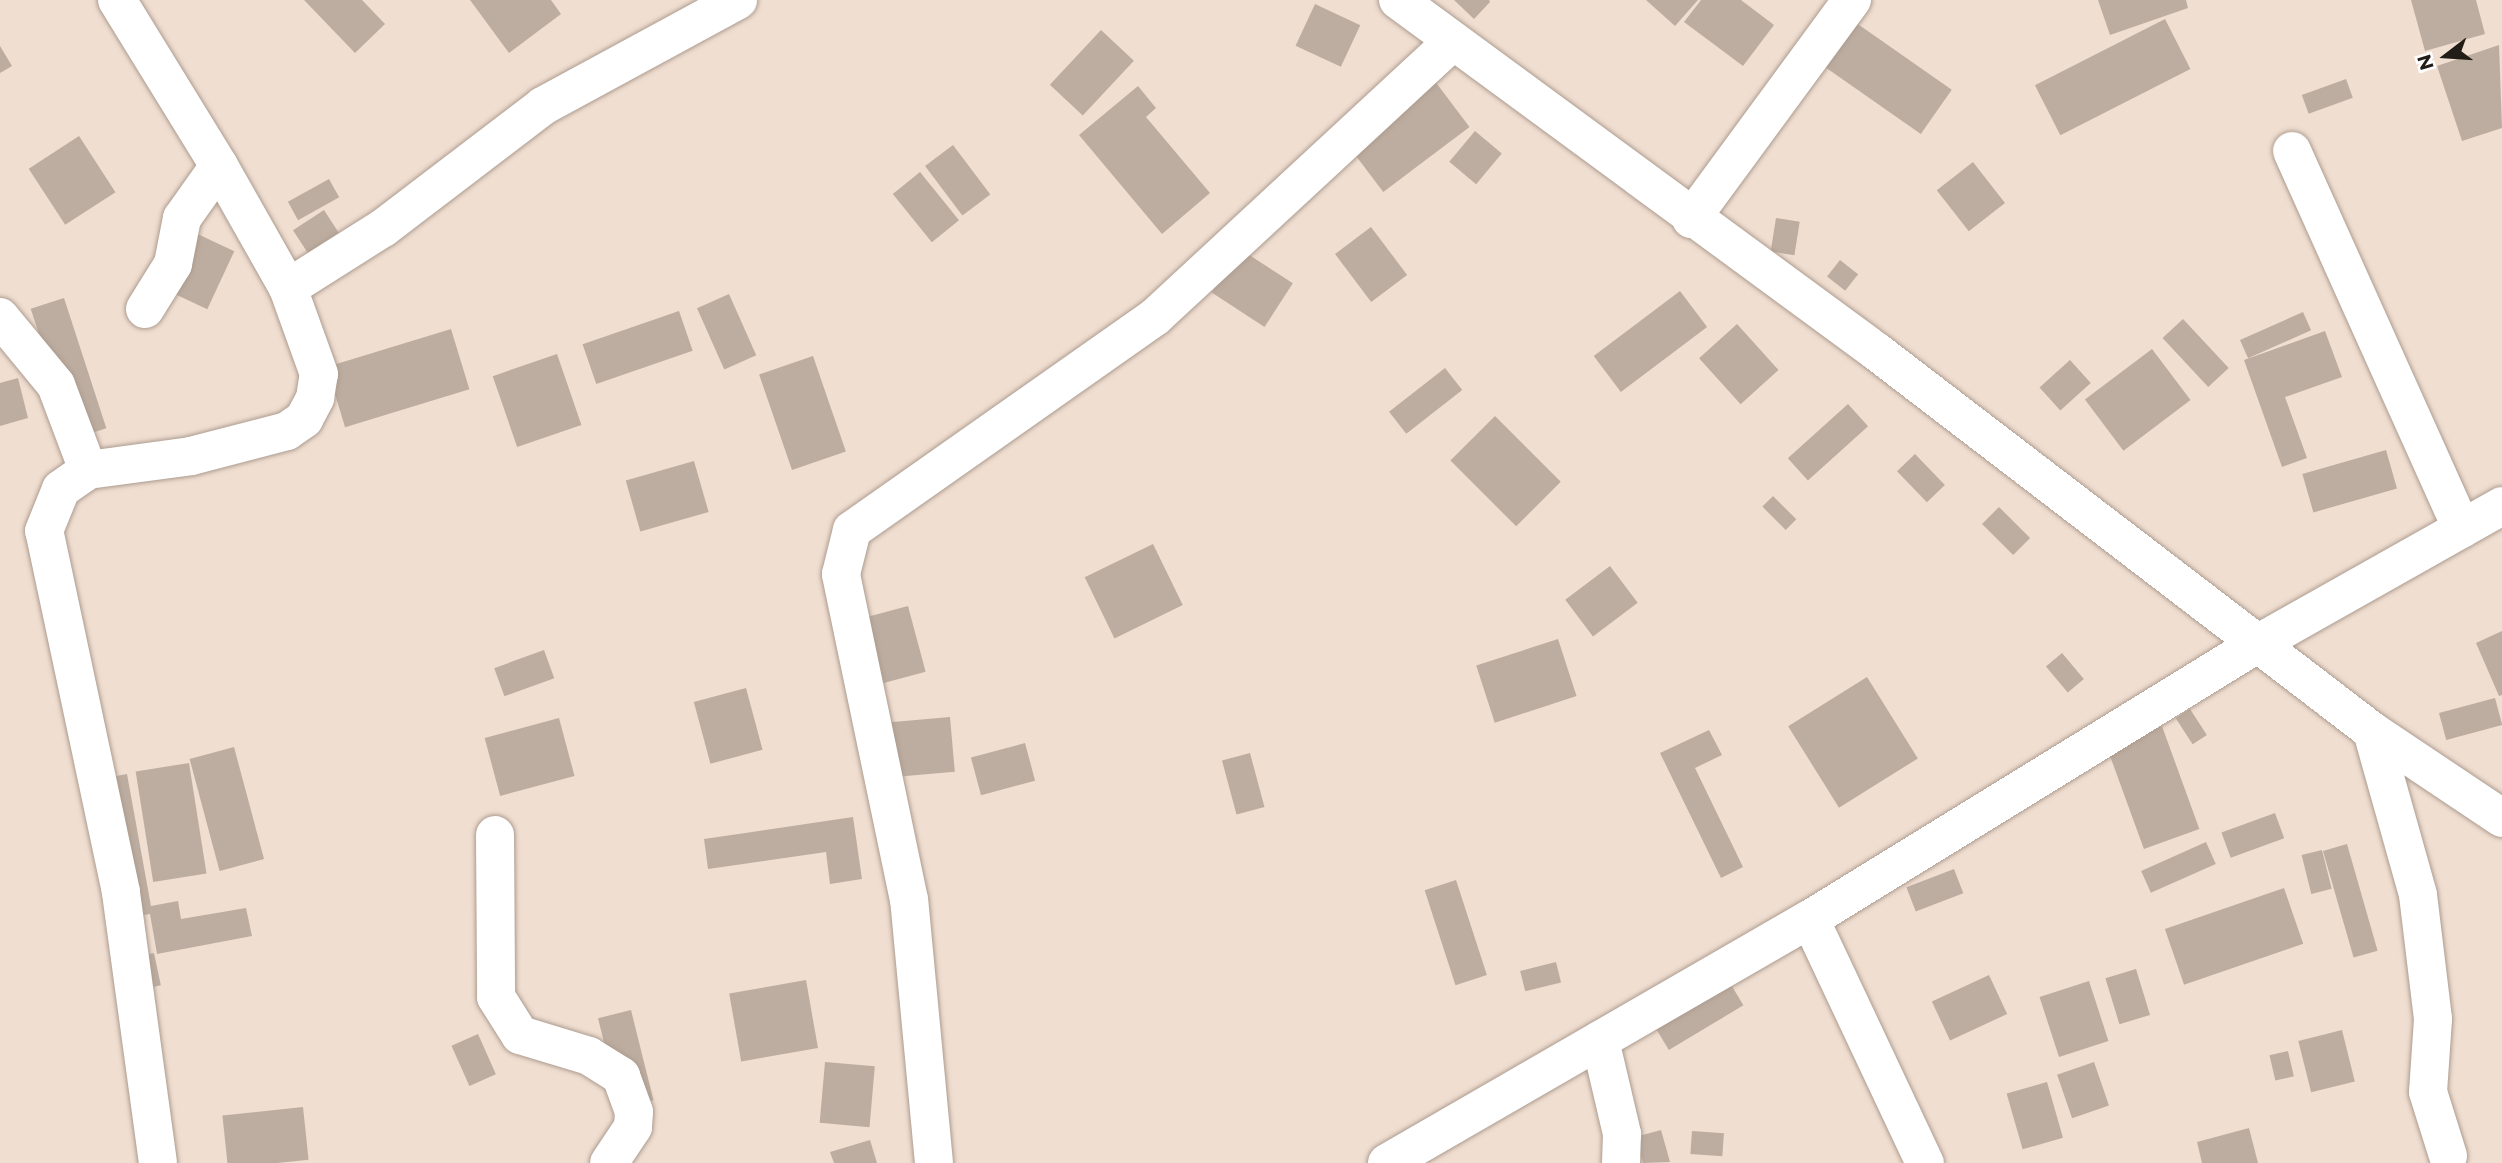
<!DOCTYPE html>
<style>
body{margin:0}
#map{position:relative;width:2502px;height:1163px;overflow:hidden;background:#f0ded1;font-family:Montserrat,sans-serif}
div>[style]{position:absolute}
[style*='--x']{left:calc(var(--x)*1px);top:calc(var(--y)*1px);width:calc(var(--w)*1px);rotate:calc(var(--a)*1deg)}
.building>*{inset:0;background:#bdada0;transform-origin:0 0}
.roads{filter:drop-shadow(0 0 2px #ac9c8f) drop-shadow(0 0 2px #ac9c8f)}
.street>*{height:38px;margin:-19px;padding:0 19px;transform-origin:19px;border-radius:19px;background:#fff}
span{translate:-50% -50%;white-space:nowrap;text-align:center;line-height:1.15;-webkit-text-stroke:6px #fff;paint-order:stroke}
.north{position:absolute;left:2411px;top:21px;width:70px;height:70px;-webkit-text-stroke:5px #fff;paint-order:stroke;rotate:253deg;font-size:19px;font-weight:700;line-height:28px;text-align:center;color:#231d18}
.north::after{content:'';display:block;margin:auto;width:24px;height:32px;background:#231d18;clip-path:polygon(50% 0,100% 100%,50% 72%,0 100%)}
</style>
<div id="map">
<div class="building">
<div style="clip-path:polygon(304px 0,362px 0,385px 24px,355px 53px)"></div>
<div style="clip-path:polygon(470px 0,551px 0,561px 14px,509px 53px)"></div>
<div style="clip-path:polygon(1454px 0,1489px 0,1490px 2px,1474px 19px)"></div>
<div style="clip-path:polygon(1646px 0,1698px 0,1675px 26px)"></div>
<div style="clip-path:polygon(1701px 0,1741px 0,1774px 25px,1743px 66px,1684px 22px)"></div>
<div style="clip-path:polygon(2098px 0,2186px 0,2188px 8px,2110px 35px)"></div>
<div style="clip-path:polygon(2411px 0,2476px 0,2485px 34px,2425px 51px)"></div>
<div style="left:1315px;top:4px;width:50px;height:46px;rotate:25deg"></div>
<div style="left:1842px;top:13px;width:134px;height:54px;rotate:35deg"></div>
<div style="left:2165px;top:19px;width:56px;height:146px;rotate:63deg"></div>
<div style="left:1101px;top:30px;width:45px;height:75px;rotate:43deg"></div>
<div style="clip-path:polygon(2499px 45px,2502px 128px,2462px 141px,2437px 66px)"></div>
<div style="clip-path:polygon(0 46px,12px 66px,0 73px)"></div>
<div style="left:2346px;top:79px;width:20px;height:47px;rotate:70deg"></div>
<div style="left:1434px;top:80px;width:59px;height:108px;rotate:53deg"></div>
<div style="clip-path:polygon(1138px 86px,1156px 108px,1146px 117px,1210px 193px,1162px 234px,1079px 135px)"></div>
<div style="left:1475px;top:131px;width:35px;height:40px;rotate:40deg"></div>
<div style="left:79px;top:136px;width:67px;height:60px;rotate:57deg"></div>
<div style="left:953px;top:145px;width:62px;height:35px;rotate:53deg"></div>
<div style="left:1973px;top:162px;width:52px;height:46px;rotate:52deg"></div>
<div style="left:920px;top:172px;width:62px;height:35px;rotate:51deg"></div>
<div style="left:329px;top:179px;width:21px;height:47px;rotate:61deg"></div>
<div style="left:324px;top:210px;width:27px;height:37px;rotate:57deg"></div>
<div style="left:1776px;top:218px;width:24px;height:34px;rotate:9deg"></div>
<div style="left:1371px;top:227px;width:60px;height:45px;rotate:53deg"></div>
<div style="left:189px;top:230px;width:50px;height:64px;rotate:25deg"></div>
<div style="left:1240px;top:249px;width:63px;height:52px;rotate:33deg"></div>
<div style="left:1840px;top:260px;width:23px;height:21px;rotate:38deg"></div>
<div style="left:1680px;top:291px;width:45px;height:108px;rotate:53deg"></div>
<div style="left:729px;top:294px;width:67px;height:35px;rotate:66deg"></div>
<div style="left:64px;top:298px;width:137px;height:35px;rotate:72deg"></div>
<div style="left:679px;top:311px;width:42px;height:102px;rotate:71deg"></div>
<div style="left:2303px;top:312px;width:20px;height:69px;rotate:66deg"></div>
<div style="left:2183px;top:319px;width:67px;height:28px;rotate:47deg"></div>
<div style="left:1737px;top:324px;width:62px;height:51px;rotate:48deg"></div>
<div style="left:451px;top:329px;width:63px;height:130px;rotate:73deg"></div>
<div style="clip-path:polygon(2325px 331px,2342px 377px,2285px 397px,2307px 458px,2282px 467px,2244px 360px)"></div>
<div style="left:2152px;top:349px;width:64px;height:84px;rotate:53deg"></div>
<div style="left:557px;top:354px;width:75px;height:68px;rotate:71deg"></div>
<div style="left:813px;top:356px;width:101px;height:57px;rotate:71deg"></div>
<div style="left:2070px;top:360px;width:31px;height:41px;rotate:48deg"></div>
<div style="left:1445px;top:368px;width:28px;height:71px;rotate:52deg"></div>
<div style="clip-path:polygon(18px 378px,28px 418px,0 426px,0 383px)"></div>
<div style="left:1848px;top:404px;width:30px;height:81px;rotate:48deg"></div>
<div style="left:1495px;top:416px;width:93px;height:63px;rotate:45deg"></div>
<div style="left:2386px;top:450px;width:40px;height:87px;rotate:74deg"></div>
<div style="left:1915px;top:454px;width:43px;height:25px;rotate:46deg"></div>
<div style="left:694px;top:461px;width:53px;height:71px;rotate:74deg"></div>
<div style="left:1773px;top:496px;width:33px;height:15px;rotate:45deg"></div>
<div style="left:1999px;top:507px;width:44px;height:24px;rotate:45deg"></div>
<div style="left:1153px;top:544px;width:68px;height:76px;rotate:64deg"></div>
<div style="left:1610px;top:566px;width:46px;height:56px;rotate:53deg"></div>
<div style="left:908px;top:606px;width:68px;height:52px;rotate:75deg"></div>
<div style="clip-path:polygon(2502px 631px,2502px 695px,2499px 696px,2476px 643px)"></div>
<div style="left:1558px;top:639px;width:60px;height:86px;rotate:72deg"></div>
<div style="left:544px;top:650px;width:30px;height:53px;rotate:70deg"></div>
<div style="left:2062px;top:653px;width:34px;height:21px;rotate:50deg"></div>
<div style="left:1867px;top:677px;width:96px;height:93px;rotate:58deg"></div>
<div style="left:746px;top:688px;width:64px;height:54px;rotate:75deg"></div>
<div style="left:2495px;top:698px;width:28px;height:58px;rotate:75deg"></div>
<div style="left:2190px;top:709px;width:31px;height:17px;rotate:57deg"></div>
<div style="left:950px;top:717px;width:55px;height:69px;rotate:85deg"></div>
<div style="left:559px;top:718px;width:60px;height:77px;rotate:75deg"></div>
<div style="left:2159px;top:718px;width:118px;height:59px;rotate:70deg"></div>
<div style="clip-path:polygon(1709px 730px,1722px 755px,1695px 768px,1743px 867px,1721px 878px,1660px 753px)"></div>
<div style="left:1025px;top:743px;width:39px;height:56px;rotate:75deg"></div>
<div style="left:234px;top:747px;width:116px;height:46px;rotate:75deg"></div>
<div style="left:1250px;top:753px;width:56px;height:29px;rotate:75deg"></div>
<div style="left:189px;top:763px;width:112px;height:54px;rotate:81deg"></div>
<div style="clip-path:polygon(127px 774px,151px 906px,178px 901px,181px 919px,246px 908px,252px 936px,157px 954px,150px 914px,125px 918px,100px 779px)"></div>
<div style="left:2275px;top:813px;width:27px;height:57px;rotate:70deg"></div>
<div style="clip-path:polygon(853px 817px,862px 879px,830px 884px,826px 852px,708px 869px,704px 839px)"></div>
<div style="left:2206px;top:842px;width:24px;height:71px;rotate:66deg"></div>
<div style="left:2347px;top:844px;width:111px;height:25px;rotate:74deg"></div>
<div style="left:2322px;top:850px;width:40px;height:21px;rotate:76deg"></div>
<div style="left:1954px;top:869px;width:26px;height:51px;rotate:69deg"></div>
<div style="left:1456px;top:880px;width:100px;height:33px;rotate:72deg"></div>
<div style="left:2284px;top:888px;width:59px;height:126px;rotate:71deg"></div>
<div style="left:154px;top:953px;width:33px;height:23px;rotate:78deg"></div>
<div style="left:1556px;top:962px;width:21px;height:37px;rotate:76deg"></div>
<div style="left:2136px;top:969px;width:48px;height:32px;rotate:73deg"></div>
<div style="left:1989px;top:975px;width:43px;height:63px;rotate:65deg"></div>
<div style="left:806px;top:980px;width:69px;height:78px;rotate:80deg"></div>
<div style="left:2089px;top:981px;width:63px;height:52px;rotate:72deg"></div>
<div style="left:1730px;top:983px;width:26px;height:87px;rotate:59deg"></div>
<div style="left:631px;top:1010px;width:93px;height:34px;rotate:76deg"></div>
<div style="left:2342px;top:1030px;width:53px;height:45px;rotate:76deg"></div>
<div style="left:478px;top:1034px;width:44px;height:29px;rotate:66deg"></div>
<div style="left:2288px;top:1051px;width:26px;height:19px;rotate:77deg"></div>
<div style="left:825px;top:1062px;width:50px;height:61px;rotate:5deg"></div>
<div style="left:2094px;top:1062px;width:46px;height:39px;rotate:71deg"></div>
<div style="left:2047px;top:1082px;width:58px;height:42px;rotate:74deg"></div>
<div style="left:303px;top:1107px;width:53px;height:81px;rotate:84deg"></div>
<div style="clip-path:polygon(2249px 1128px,2258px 1163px,2202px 1163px,2197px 1142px)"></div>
<div style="clip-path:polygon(1661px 1130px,1670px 1162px,1643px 1163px,1635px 1137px)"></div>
<div style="left:1692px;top:1131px;width:32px;height:23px;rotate:4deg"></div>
<div style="clip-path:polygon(870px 1140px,877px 1163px,834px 1163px,830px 1152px)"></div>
</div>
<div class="roads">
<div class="street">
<div style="--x:117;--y:0;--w:195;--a:58.4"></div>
<div style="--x:219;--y:166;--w:64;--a:125.4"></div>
<div style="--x:182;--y:218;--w:47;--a:101.1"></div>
<div style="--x:173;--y:264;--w:53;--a:121.9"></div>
<div style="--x:1398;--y:0;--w:594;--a:36.31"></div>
<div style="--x:1877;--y:352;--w:623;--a:37.44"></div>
<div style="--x:2372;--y:731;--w:156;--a:33.8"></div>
<div style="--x:2292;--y:151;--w:414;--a:65.8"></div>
<div style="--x:1691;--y:219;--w:272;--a:-53.7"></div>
<div style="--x:288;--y:288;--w:112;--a:-32.3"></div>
<div style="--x:383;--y:228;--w:201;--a:-37.3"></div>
<div style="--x:543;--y:106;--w:222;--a:-28.5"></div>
<div style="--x:0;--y:317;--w:88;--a:50.5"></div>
<div style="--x:56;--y:385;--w:91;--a:69.4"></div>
<div style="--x:2372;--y:731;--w:170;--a:74.3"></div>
<div style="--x:2418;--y:895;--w:125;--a:83.1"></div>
<div style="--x:2433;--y:1019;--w:73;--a:93.9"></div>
<div style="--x:2428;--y:1092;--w:67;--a:72.6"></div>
<div style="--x:495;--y:835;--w:162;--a:89.6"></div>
<div style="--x:496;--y:997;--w:45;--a:57.7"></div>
<div style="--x:520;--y:1035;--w:72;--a:16.9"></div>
<div style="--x:589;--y:1056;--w:38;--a:32"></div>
<div style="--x:621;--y:1076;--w:38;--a:70"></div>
<div style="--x:634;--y:1112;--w:15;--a:94"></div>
<div style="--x:633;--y:1127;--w:43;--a:123.7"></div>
<div style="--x:1810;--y:919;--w:270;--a:64.8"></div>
<div style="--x:1600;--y:1040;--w:97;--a:76.8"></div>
<div style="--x:1622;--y:1134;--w:29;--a:92"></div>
<div style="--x:158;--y:1163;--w:274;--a:-97.8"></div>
<div style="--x:121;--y:892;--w:369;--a:-102"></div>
<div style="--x:44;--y:531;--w:45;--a:-68"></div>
<div style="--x:61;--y:489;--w:33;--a:-35"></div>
<div style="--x:88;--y:470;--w:104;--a:-7.7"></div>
<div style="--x:191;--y:456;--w:99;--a:-14.6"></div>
<div style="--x:287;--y:431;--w:21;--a:-35"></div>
<div style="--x:304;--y:419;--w:24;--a:-62"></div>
<div style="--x:315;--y:398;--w:24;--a:-81"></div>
<div style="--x:319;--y:374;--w:91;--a:-109.8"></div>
<div style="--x:288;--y:288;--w:140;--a:-119.5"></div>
<div style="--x:934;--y:1163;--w:264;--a:-95.4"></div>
<div style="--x:909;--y:900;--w:333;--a:-101.8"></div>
<div style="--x:841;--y:574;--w:45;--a:-76"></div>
<div style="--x:852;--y:530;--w:370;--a:-35.1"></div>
<div style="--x:1155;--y:317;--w:406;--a:-42.8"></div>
<div style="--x:1387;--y:1163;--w:488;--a:-30"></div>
<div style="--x:1810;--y:919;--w:525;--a:-31.6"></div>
<div style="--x:2257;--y:644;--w:281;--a:-29.4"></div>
</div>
</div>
<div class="north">N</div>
</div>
